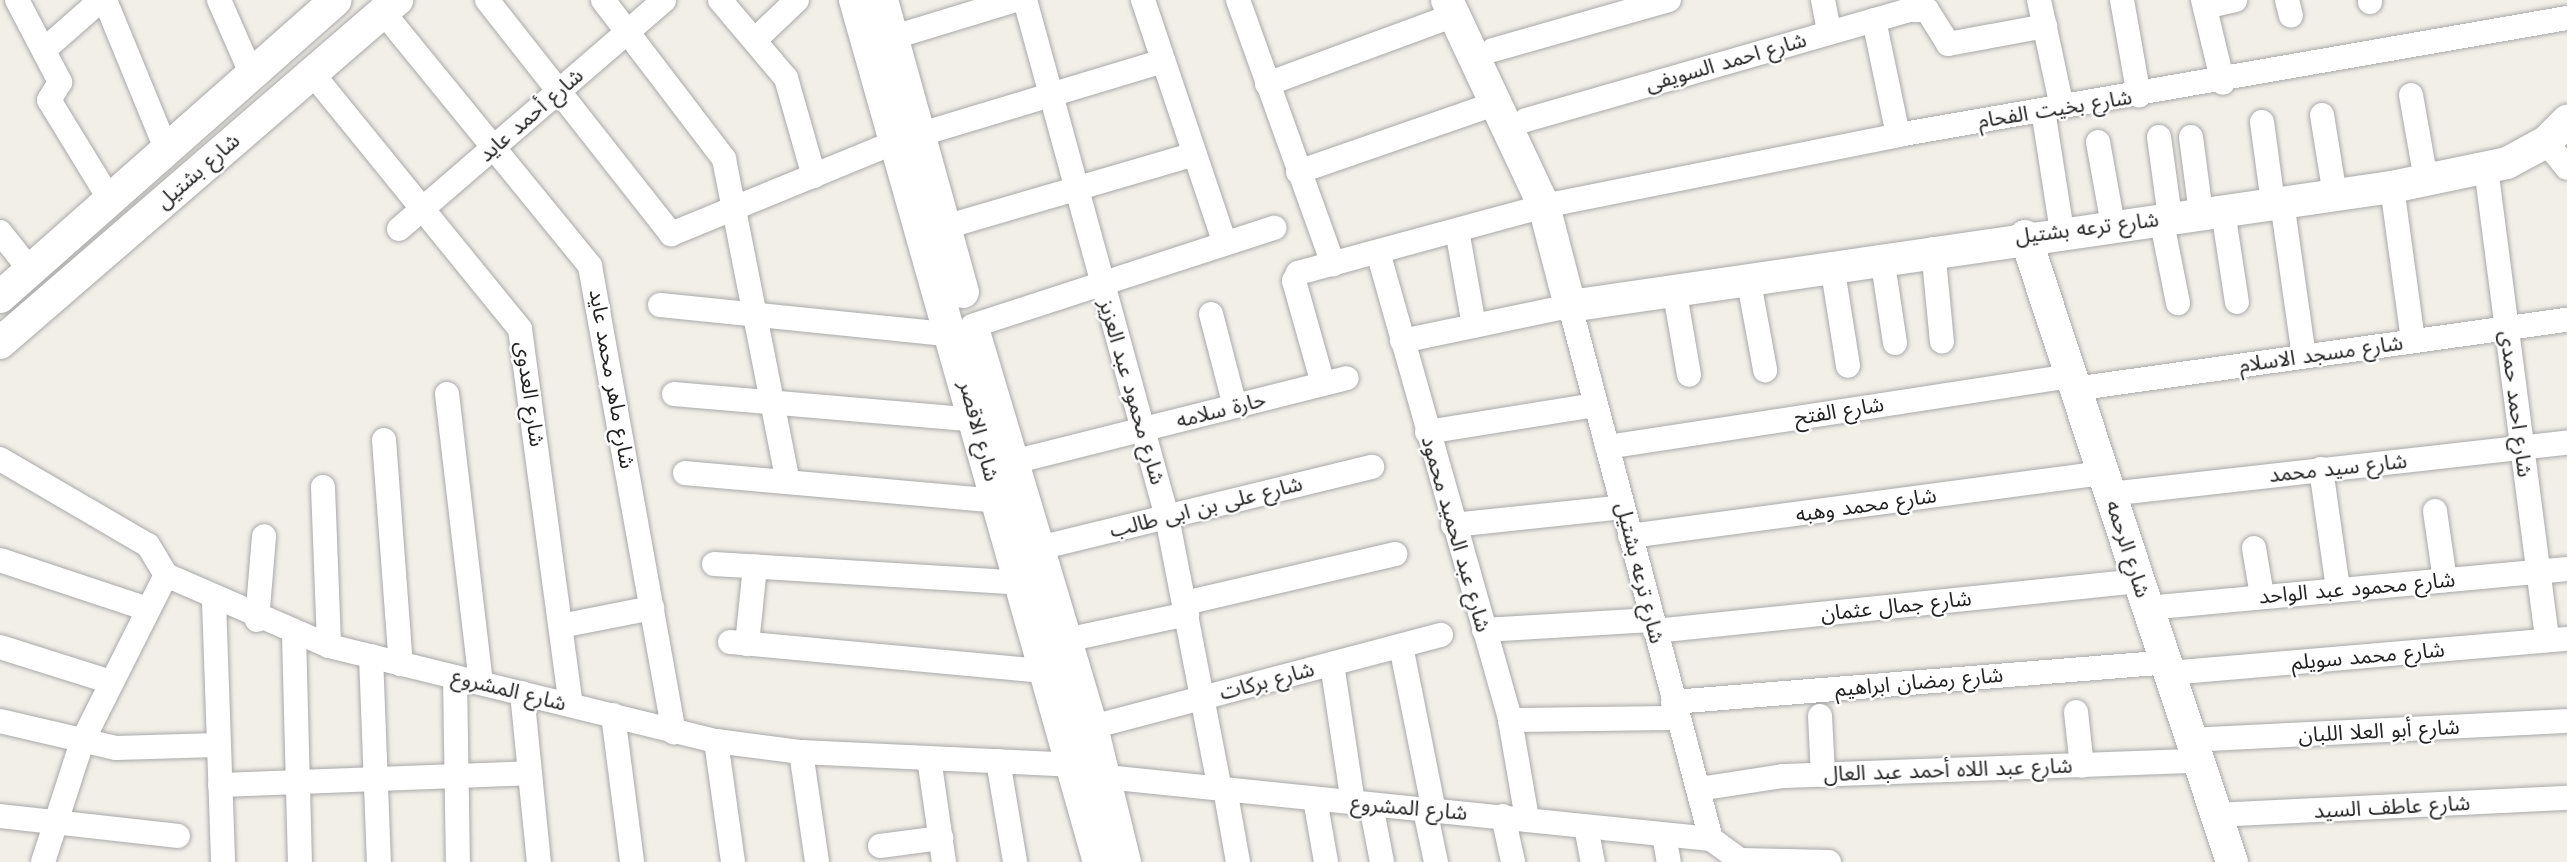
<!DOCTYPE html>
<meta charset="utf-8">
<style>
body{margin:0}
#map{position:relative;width:2567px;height:862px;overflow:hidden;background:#f2efe9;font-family:"Work Sans","Noto Sans Arabic",sans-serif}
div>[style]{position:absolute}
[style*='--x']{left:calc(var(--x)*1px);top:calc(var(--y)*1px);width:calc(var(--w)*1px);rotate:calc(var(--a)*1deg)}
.roads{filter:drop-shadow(0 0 2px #a9a9a9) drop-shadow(0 0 2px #a9a9a9)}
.minor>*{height:24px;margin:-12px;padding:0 12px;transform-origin:12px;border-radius:12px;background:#fff}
.tertiary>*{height:32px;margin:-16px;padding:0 16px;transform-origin:16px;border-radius:16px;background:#fff}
span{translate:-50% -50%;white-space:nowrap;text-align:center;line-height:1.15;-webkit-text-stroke:5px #fff;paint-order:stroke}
.street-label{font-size:21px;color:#222}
</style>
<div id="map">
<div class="roads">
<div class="minor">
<div style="--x:17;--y:0;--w:93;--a:62.3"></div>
<div style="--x:60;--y:82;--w:21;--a:121"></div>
<div style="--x:49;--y:100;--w:117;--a:58.6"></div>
<div style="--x:105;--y:0;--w:163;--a:67.7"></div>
<div style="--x:219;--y:0;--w:82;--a:66.3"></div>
<div style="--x:487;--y:0;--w:298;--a:51.8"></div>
<div style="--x:671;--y:234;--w:245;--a:-22.3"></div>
<div style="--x:898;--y:141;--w:277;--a:-16.8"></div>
<div style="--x:603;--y:0;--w:200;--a:52.7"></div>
<div style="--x:724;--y:159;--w:329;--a:78.8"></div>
<div style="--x:720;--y:0;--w:102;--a:49.8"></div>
<div style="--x:786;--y:78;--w:102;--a:74.1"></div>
<div style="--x:1025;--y:0;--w:536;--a:74.64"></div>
<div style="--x:1167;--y:517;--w:277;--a:79"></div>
<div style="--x:1143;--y:0;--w:257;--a:71.4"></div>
<div style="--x:1238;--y:0;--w:281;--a:70.2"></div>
<div style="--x:1823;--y:0;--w:33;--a:79"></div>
<div style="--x:2039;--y:0;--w:109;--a:77.9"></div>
<div style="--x:2122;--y:0;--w:97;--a:80"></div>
<div style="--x:2203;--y:0;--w:85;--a:76.5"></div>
<div style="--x:2287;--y:0;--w:16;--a:76"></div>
<div style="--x:2370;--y:0;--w:2;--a:90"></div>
<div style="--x:2205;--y:7;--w:31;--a:-13"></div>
<div style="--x:383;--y:12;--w:328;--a:50.8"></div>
<div style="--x:590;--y:266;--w:474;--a:79.8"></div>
<div style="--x:1874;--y:20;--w:117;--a:78.2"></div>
<div style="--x:894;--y:37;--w:127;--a:-16.9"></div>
<div style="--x:755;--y:40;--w:58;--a:-43.6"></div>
<div style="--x:44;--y:50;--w:76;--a:-41.3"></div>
<div style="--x:1493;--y:50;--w:183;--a:-15.9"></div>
<div style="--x:312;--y:73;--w:330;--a:50.9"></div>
<div style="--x:520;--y:329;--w:379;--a:82.3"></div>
<div style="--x:1267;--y:84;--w:200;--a:-20.2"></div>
<div style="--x:2411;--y:95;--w:86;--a:80"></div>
<div style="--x:2043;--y:110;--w:122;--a:81.1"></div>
<div style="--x:2322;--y:115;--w:81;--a:80.8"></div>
<div style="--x:1526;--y:120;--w:398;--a:-16"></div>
<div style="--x:1909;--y:10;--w:18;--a:0"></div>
<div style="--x:1927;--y:10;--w:40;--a:58"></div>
<div style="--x:1948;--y:44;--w:99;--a:-10.5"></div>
<div style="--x:2262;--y:122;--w:82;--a:82.3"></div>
<div style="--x:2159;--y:137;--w:81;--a:82.2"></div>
<div style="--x:2191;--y:137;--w:77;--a:82.5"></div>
<div style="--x:2098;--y:142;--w:84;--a:79.8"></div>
<div style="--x:2546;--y:142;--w:33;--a:51"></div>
<div style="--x:2486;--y:168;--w:476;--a:82.6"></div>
<div style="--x:1298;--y:172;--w:211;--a:-19.1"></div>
<div style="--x:2392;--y:187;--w:155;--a:82.2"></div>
<div style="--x:2282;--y:202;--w:156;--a:81.9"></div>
<div style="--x:2223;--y:211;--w:92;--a:81.3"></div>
<div style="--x:2161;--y:218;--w:87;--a:78.7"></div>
<div style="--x:945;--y:227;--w:260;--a:-16.3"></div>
<div style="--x:399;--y:229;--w:350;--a:-40.8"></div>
<div style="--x:1457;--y:230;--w:97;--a:79.9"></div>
<div style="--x:0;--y:232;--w:48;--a:51.7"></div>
<div style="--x:1933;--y:249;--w:93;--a:84.5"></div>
<div style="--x:1378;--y:252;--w:486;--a:74.2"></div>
<div style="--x:1510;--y:720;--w:99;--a:80.2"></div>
<div style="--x:1882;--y:257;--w:87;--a:81.4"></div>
<div style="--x:1832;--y:265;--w:102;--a:81"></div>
<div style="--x:1748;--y:277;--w:95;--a:79.6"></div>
<div style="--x:1674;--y:288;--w:88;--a:80.2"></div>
<div style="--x:660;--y:305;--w:295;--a:5.8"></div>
<div style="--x:1211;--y:314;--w:95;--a:75.4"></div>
<div style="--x:972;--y:326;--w:318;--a:-18"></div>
<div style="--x:1402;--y:341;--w:172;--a:-11.8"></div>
<div style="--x:1570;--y:306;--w:551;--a:75.18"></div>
<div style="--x:1711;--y:839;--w:36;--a:36"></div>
<div style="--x:1740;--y:860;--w:89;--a:1.3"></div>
<div style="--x:1323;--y:384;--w:107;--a:-105.7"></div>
<div style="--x:1294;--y:281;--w:9;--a:-63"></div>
<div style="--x:1298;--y:273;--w:255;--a:-15.2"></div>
<div style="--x:1544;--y:206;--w:361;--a:-11.3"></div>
<div style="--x:1898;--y:135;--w:679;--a:-9.92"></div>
<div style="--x:2074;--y:389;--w:498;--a:-8"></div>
<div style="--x:447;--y:394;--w:291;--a:83.3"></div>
<div style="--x:674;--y:394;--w:303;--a:4.9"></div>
<div style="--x:1427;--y:432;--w:171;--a:-9.1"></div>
<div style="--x:384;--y:440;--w:225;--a:85.7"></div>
<div style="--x:1607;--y:447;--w:468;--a:-8.7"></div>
<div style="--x:0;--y:459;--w:171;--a:30.2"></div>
<div style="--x:148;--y:545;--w:35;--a:59"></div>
<div style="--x:166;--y:575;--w:178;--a:23.5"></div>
<div style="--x:329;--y:646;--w:398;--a:13.8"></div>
<div style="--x:716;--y:741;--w:86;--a:7.4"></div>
<div style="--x:801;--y:752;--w:271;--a:2.7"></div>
<div style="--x:1013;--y:462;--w:344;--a:-14.1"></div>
<div style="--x:2321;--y:469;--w:121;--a:81.9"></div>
<div style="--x:685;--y:473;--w:313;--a:5.1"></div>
<div style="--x:323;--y:487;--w:159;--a:87.8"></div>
<div style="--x:2109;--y:494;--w:461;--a:-6.4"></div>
<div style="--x:2435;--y:511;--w:70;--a:81.8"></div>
<div style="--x:1453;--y:525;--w:171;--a:-6"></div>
<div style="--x:1630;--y:536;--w:476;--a:-7.6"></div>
<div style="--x:1039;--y:548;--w:343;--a:-13.7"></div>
<div style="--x:2254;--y:548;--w:49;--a:80.5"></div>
<div style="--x:0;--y:560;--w:155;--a:18.4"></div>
<div style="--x:714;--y:564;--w:308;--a:3.5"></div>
<div style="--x:214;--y:601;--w:261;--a:88"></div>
<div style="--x:1185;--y:603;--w:216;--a:-13.1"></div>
<div style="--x:2147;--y:608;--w:422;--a:-5.3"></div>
<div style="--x:257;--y:620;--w:84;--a:-85.2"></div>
<div style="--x:561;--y:626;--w:93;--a:-11.2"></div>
<div style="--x:1484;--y:630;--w:168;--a:-3.4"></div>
<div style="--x:1655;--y:631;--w:486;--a:-5.9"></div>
<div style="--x:294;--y:635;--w:227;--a:88.5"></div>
<div style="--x:1066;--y:640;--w:124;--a:-12.1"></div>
<div style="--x:730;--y:642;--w:314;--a:5.3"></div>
<div style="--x:747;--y:644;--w:78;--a:-84.1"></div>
<div style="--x:1401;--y:646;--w:168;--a:78.7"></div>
<div style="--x:0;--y:647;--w:116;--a:17.5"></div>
<div style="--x:371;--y:656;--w:206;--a:87.8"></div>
<div style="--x:1332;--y:664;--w:141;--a:81.4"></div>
<div style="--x:2169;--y:673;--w:399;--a:-4.9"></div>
<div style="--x:455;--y:677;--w:185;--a:89.1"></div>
<div style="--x:522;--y:693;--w:170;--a:84.3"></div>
<div style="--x:1673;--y:702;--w:494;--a:-4.6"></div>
<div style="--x:2076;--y:712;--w:54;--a:83.7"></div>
<div style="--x:613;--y:715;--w:148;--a:82.6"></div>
<div style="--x:1820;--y:716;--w:59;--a:87.1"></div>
<div style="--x:1510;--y:720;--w:167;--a:-0.7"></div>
<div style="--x:0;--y:721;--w:119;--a:13.1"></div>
<div style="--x:116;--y:748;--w:102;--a:-1.7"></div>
<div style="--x:1092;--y:727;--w:361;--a:-14.8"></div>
<div style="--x:2191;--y:740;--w:376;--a:-2.9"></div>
<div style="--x:716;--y:741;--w:122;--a:82"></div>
<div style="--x:801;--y:752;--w:111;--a:81.7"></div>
<div style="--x:929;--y:758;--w:105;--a:81.8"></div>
<div style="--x:998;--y:761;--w:102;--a:80.4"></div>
<div style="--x:1106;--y:777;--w:608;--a:5.85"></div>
<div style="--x:220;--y:785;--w:310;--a:-2.2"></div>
<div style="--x:1225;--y:789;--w:74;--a:79.9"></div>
<div style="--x:1699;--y:789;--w:85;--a:-8.8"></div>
<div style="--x:1783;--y:776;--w:415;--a:-2.1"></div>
<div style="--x:1315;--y:799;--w:64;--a:80.1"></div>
<div style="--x:1371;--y:805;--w:58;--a:79.1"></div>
<div style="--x:1425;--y:810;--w:53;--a:78.1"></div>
<div style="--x:2216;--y:815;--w:351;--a:-2.8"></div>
<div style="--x:0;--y:816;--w:179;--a:6.4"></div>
<div style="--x:1503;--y:816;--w:47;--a:77.7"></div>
<div style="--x:1586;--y:827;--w:36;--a:79"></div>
<div style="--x:1664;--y:835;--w:27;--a:80"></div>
<div style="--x:880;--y:846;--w:62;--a:-7.5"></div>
<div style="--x:43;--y:862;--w:126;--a:-72"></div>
<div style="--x:82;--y:742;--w:187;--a:-63.3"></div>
</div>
<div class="tertiary">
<div style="--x:855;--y:0;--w:896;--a:74.2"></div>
<div style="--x:882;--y:0;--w:303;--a:74.5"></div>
<div style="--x:1447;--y:0;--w:228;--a:64.8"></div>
<div style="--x:1544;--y:206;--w:103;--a:75.4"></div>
<div style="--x:1570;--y:306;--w:831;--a:-8.24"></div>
<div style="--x:2392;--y:187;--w:117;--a:-11.8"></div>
<div style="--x:2507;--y:163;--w:44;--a:-28.3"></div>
<div style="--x:2546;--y:142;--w:30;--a:-45"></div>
<div style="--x:2025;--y:236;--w:659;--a:71.7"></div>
<div style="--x:0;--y:297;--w:448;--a:-41.5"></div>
<div style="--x:975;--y:335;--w:409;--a:73.4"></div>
<div style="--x:1092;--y:727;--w:139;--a:76.3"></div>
<div style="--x:0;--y:343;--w:525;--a:-40.83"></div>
</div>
</div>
<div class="street-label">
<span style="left:1726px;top:62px;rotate:-16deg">شارع احمد السويفى</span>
<span style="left:2055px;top:109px;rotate:-9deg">شارع بخيت الفحام</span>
<span style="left:531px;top:115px;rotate:-41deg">شارع أحمد عايد</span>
<span style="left:198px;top:171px;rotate:-41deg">شارع بشتيل</span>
<span style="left:2087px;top:228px;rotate:-7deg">شارع ترعه بشتيل</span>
<span style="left:2321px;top:354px;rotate:-8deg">شارع مسجد الاسلام</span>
<span style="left:612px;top:379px;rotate:80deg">شارع ماهر محمد عايد</span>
<span style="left:1132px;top:392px;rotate:74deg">شارع محمود عبد العزيز</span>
<span style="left:530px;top:394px;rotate:82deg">شارع العدوى</span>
<span style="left:2516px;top:404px;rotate:83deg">شارع احمد حمدى</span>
<span style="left:1221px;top:410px;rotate:-14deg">حارة سلامه</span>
<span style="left:1839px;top:411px;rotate:-9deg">شارع الفتح</span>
<span style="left:979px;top:431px;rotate:75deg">شارع الاقصر</span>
<span style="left:2338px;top:468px;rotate:-6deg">شارع سيد محمد</span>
<span style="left:1866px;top:505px;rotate:-8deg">شارع محمد وهبه</span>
<span style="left:1206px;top:507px;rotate:-14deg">شارع على بن ابى طالب</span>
<span style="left:1456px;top:534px;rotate:74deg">شارع عبد الحميد محمود</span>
<span style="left:2128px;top:549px;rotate:72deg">شارع الرحمه</span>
<span style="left:1640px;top:573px;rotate:76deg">شارع ترعه بشتيل</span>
<span style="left:2357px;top:588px;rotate:-5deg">شارع محمود عبد الواحد</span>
<span style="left:1896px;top:606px;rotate:-6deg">شارع جمال عثمان</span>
<span style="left:2368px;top:656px;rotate:-5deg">شارع محمد سويلم</span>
<span style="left:1267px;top:681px;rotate:-15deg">شارع بركات</span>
<span style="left:1919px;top:682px;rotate:-5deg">شارع رمضان ابراهيم</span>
<span style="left:509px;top:690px;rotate:14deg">شارع المشروع</span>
<span style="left:2379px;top:731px;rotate:-3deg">شارع أبو العلا اللبان</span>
<span style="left:1948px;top:770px;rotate:-2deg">شارع عبد اللاه أحمد عبد العال</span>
<span style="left:2392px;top:807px;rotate:-3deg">شارع عاطف السيد</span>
<span style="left:1409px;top:808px;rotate:5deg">شارع المشروع</span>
</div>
</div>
